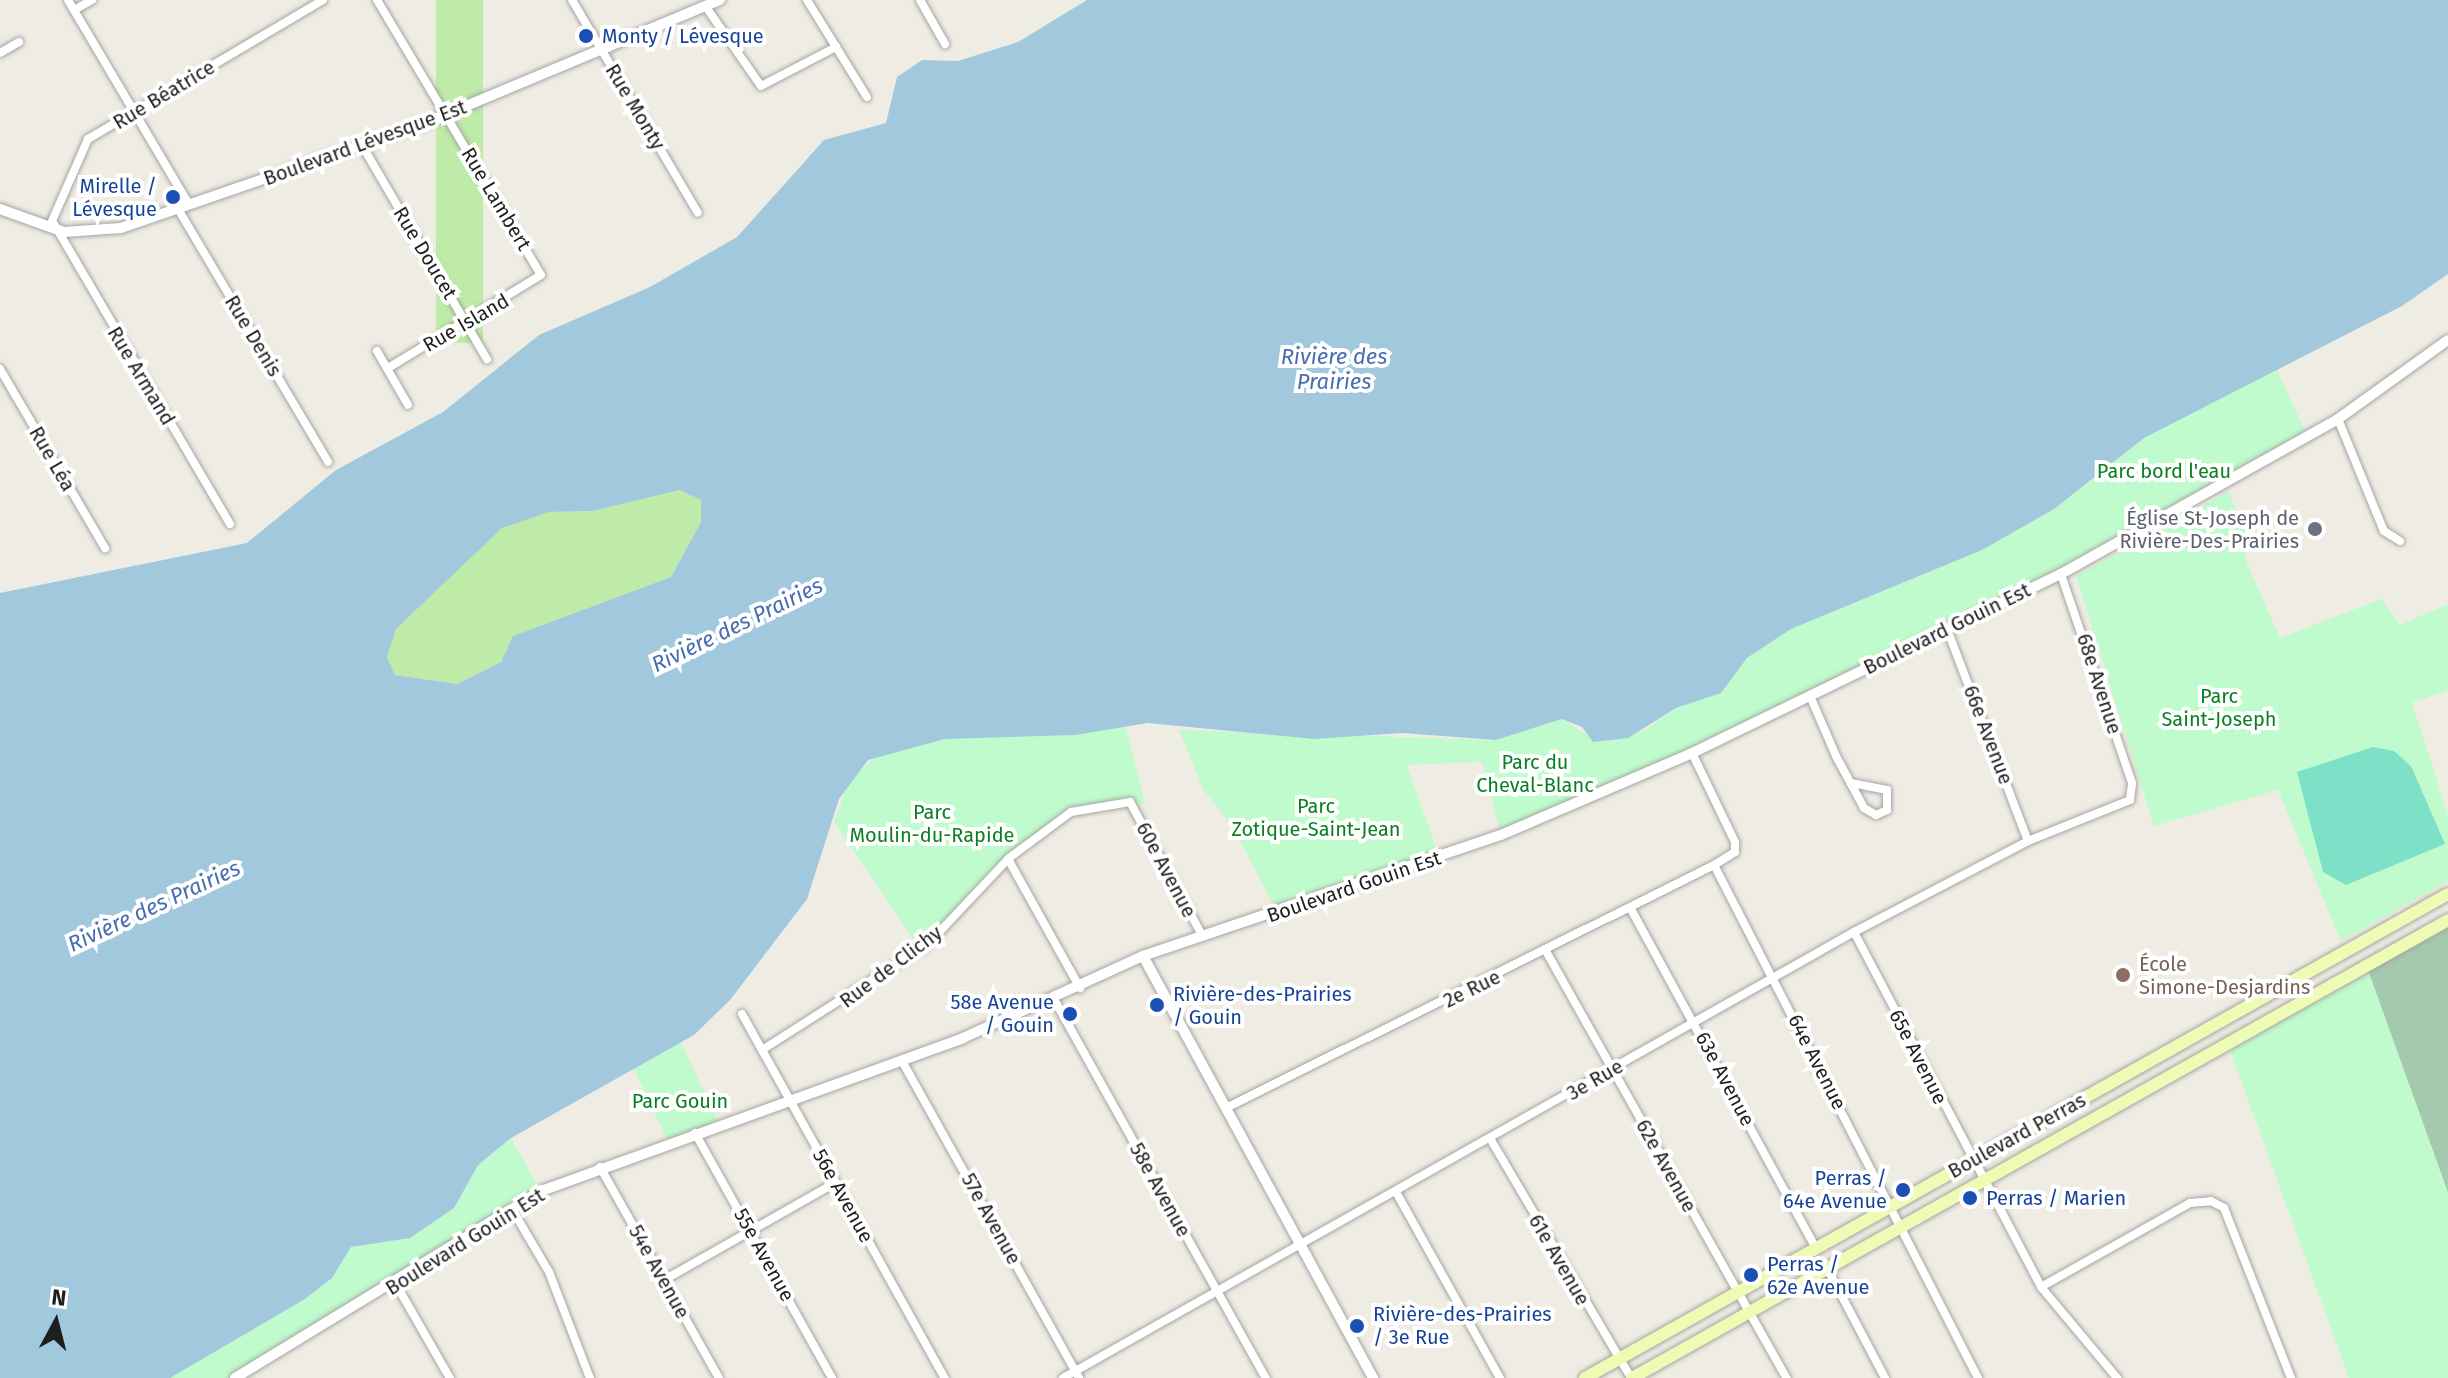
<!DOCTYPE html>
<meta charset="utf-8">
<style>
body{margin:0}
#map{position:relative;width:2448px;height:1378px;overflow:hidden;background:#efede3;font-family:"Fira Sans",sans-serif}
div>[style]{position:absolute}
[style*='--x']{left:calc(var(--x)*1px);top:calc(var(--y)*1px);width:calc(var(--w)*1px);rotate:calc(var(--a)*1deg)}
.grass>*{inset:0;background:#bfeba8;transform-origin:0 0}
.cemetery>*{inset:0;background:#a4c9ae}
.park>*{inset:0;background:#bffbcc;transform-origin:0 0}
.pitch>*{inset:0;background:#7fe0c8}
.water>*{inset:0;background:#a2c8de}
.roads{filter:drop-shadow(0 0 2px #a5a5a5) drop-shadow(0 0 2px #a5a5a5)}
.minor>*{height:8px;margin:-4px;padding:0 4px;transform-origin:4px;border-radius:4px;background:#fff}
.tertiary>*{height:10px;margin:-5px;padding:0 5px;transform-origin:5px;border-radius:5px;background:#fff}
.secondary>*{height:12px;margin:-6px;padding:0 6px;transform-origin:6px;border-radius:6px;background:#eefbb5}
.dots>*{width:22px;height:22px;translate:-50% -50%;box-sizing:border-box;border:4px solid #fff;border-radius:50%}
span{translate:-50% -50%;white-space:nowrap;text-align:center;line-height:1.15;-webkit-text-stroke:8px #fff;paint-order:stroke}
.transit-label{font-size:20px;color:#164399}
.left{translate:0 -50%;text-align:left}
.right{translate:-100% -50%;text-align:right}
.street-label{font-size:20px;color:#1e1e1e}
.park-label{font-size:20px;color:#097f23}
.worship-label{font-size:20px;color:#5b616d}
.education-label{font-size:20px;color:#785e54}
.water-label{font-size:22px;color:#486db0;font-style:italic}
.north{position:absolute;left:16px;top:1282px;width:80px;height:80px;-webkit-text-stroke:6px #fff;paint-order:stroke;rotate:7deg;font-size:22px;font-weight:700;line-height:32px;text-align:center;color:#1e1e1e}
.north::after{content:'';display:block;margin:auto;width:28px;height:36px;background:#1e1e1e;clip-path:polygon(50% 0,100% 100%,50% 72%,0 100%)}
</style>
<div id="map">
<div class="grass">
<div style="left:436px;top:0;width:47px;height:343px"></div>
<div style="clip-path:polygon(680px 490px,701px 500px,701px 522px,671px 577px,513px 636px,501px 662px,457px 684px,395px 675px,387px 657px,396px 629px,502px 527px,549px 512px,593px 511px)"></div>
</div>
<div class="cemetery">
<div style="clip-path:polygon(2448px 920px,2448px 1193px,2366px 965px)"></div>
</div>
<div class="park">
<div style="clip-path:polygon(2277px 370px,2308px 437px,2061px 574px,1996px 595px,1947px 629px,1810px 696px,1501px 835px,1482px 762px,1407px 765px,1439px 857px,1278px 914px,1233px 827px,1204px 791px,1179px 730px,1496px 740px,1562px 719px,1599px 742px,1646px 730px,1676px 708px,1721px 693px,1747px 658px,1791px 629px,1982px 550px,2054px 509px,2144px 438px)"></div>
<div style="clip-path:polygon(2228px 492px,2254px 546px,2244px 556px,2280px 638px,2381px 599px,2400px 625px,2448px 604px,2448px 690px,2412px 703px,2448px 815px,2448px 881px,2341px 941px,2278px 790px,2154px 826px,2076px 576px)"></div>
<div style="clip-path:polygon(1126px 727px,1145px 804px,1071px 812px,1009px 858px,920px 949px,834px 822px,849px 781px,874px 758px,945px 739px)"></div>
<div style="clip-path:polygon(2369px 973px,2448px 1193px,2448px 1378px,2349px 1378px,2230px 1050px)"></div>
<div style="left:681px;top:1042px;width:91px;height:54px;rotate:65deg"></div>
<div style="clip-path:polygon(511px 1138px,541px 1191px,239px 1378px,170px 1378px,305px 1299px,332px 1278px,351px 1247px,410px 1238px,453px 1208px,478px 1165px)"></div>
</div>
<div class="pitch">
<div style="clip-path:polygon(2373px 747px,2394px 751px,2411px 766px,2445px 844px,2346px 885px,2323px 872px,2297px 772px)"></div>
</div>
<div class="water">
<div style="clip-path:polygon(evenodd,1087px 0,2448px 0,2448px 274px,2402px 306px,2144px 438px,2054px 509px,1982px 550px,1791px 629px,1747px 658px,1721px 693px,1676px 708px,1628px 738px,1593px 742px,1582px 727px,1562px 719px,1496px 740px,1402px 733px,1314px 739px,1148px 723px,1075px 735px,945px 739px,868px 760px,839px 799px,807px 899px,730px 1000px,694px 1035px,511px 1138px,478px 1165px,454px 1208px,410px 1238px,351px 1247px,332px 1278px,305px 1299px,170px 1378px,0 1378px,0 593px,247px 543px,336px 470px,443px 412px,539px 335px,650px 287px,737px 237px,824px 140px,886px 123px,897px 77px,922px 60px,958px 61px,1018px 42px,1087px 0,680px 490px,701px 500px,701px 522px,671px 577px,513px 636px,501px 662px,457px 684px,395px 675px,387px 657px,396px 629px,502px 528px,549px 512px,593px 511px,680px 490px)"></div>
</div>
<div class="roads">
<div class="minor">
<div style="--x:68;--y:0;--w:238;--a:59.4"></div>
<div style="--x:377;--y:0;--w:320;--a:59.2"></div>
<div style="--x:541;--y:275;--w:179;--a:148.7"></div>
<div style="--x:572;--y:0;--w:247;--a:59.4"></div>
<div style="--x:807;--y:0;--w:114;--a:58.3"></div>
<div style="--x:920;--y:0;--w:51;--a:60.4"></div>
<div style="--x:706;--y:7;--w:96;--a:55.2"></div>
<div style="--x:761;--y:86;--w:85;--a:-27.5"></div>
<div style="--x:74;--y:10;--w:21;--a:-29"></div>
<div style="--x:0;--y:53;--w:22;--a:-30"></div>
<div style="--x:363;--y:147;--w:246;--a:59.7"></div>
<div style="--x:178;--y:209;--w:294;--a:59.3"></div>
<div style="--x:377;--y:351;--w:62;--a:60.1"></div>
<div style="--x:0;--y:369;--w:208;--a:59.6"></div>
<div style="--x:2338;--y:419;--w:121;--a:67.7"></div>
<div style="--x:2384;--y:531;--w:19;--a:32"></div>
<div style="--x:230;--y:524;--w:351;--a:-120.4"></div>
<div style="--x:52;--y:221;--w:90;--a:-66.3"></div>
<div style="--x:88;--y:139;--w:273;--a:-30.6"></div>
<div style="--x:1947;--y:629;--w:227;--a:69.1"></div>
<div style="--x:1810;--y:696;--w:68;--a:66.5"></div>
<div style="--x:1837;--y:758;--w:57;--a:61.6"></div>
<div style="--x:1864;--y:808;--w:14;--a:30"></div>
<div style="--x:1876;--y:815;--w:12;--a:-24"></div>
<div style="--x:1887;--y:810;--w:20;--a:-90"></div>
<div style="--x:1887;--y:790;--w:37;--a:-169"></div>
<div style="--x:1692;--y:753;--w:99;--a:64.2"></div>
<div style="--x:1735;--y:842;--w:10;--a:90"></div>
<div style="--x:1735;--y:852;--w:25;--a:148"></div>
<div style="--x:1714;--y:865;--w:577;--a:62.77"></div>
<div style="--x:1008;--y:859;--w:148;--a:60.8"></div>
<div style="--x:1632;--y:911;--w:384;--a:61.4"></div>
<div style="--x:1854;--y:932;--w:401;--a:62.2"></div>
<div style="--x:2041;--y:1287;--w:119;--a:50.1"></div>
<div style="--x:1547;--y:953;--w:488;--a:60.6"></div>
<div style="--x:1055;--y:1001;--w:432;--a:60.8"></div>
<div style="--x:742;--y:1014;--w:417;--a:60.9"></div>
<div style="--x:762;--y:1050;--w:197;--a:-32.6"></div>
<div style="--x:928;--y:944;--w:118;--a:-46.7"></div>
<div style="--x:1009;--y:858;--w:77;--a:-36.6"></div>
<div style="--x:1071;--y:812;--w:60;--a:-9.6"></div>
<div style="--x:1130;--y:802;--w:153;--a:61.6"></div>
<div style="--x:902;--y:1061;--w:363;--a:60.8"></div>
<div style="--x:1226;--y:1108;--w:545;--a:-26.47"></div>
<div style="--x:695;--y:1133;--w:281;--a:60.8"></div>
<div style="--x:1491;--y:1140;--w:276;--a:59.5"></div>
<div style="--x:600;--y:1167;--w:242;--a:60.6"></div>
<div style="--x:1396;--y:1192;--w:213;--a:60.8"></div>
<div style="--x:512;--y:1209;--w:73;--a:59.6"></div>
<div style="--x:549;--y:1272;--w:114;--a:68.9"></div>
<div style="--x:1827;--y:1268;--w:124;--a:62.2"></div>
<div style="--x:664;--y:1280;--w:197;--a:-29.6"></div>
<div style="--x:397;--y:1286;--w:106;--a:60.1"></div>
<div style="--x:2041;--y:1287;--w:171;--a:-29.4"></div>
<div style="--x:2190;--y:1203;--w:21;--a:-5"></div>
<div style="--x:2211;--y:1201;--w:15;--a:28"></div>
<div style="--x:2224;--y:1208;--w:183;--a:68.5"></div>
<div style="--x:1063;--y:1378;--w:908;--a:-29.42"></div>
<div style="--x:1854;--y:932;--w:196;--a:-27.6"></div>
<div style="--x:2028;--y:841;--w:110;--a:-21.9"></div>
<div style="--x:2130;--y:800;--w:17;--a:-83"></div>
<div style="--x:2132;--y:783;--w:221;--a:-108.8"></div>
</div>
<div class="tertiary">
<div style="--x:0;--y:209;--w:68;--a:19.8"></div>
<div style="--x:64;--y:232;--w:57;--a:-4"></div>
<div style="--x:121;--y:228;--w:319;--a:-19"></div>
<div style="--x:423;--y:124;--w:322;--a:-22.7"></div>
<div style="--x:1143;--y:956;--w:481;--a:61.4"></div>
<div style="--x:235;--y:1378;--w:359;--a:-31.4"></div>
<div style="--x:541;--y:1191;--w:449;--a:-19.9"></div>
<div style="--x:963;--y:1038;--w:198;--a:-24.5"></div>
<div style="--x:1143;--y:956;--w:378;--a:-18.7"></div>
<div style="--x:1501;--y:835;--w:208;--a:-23.2"></div>
<div style="--x:1692;--y:753;--w:410;--a:-25.9"></div>
<div style="--x:2061;--y:574;--w:317;--a:-29.2"></div>
<div style="--x:2338;--y:419;--w:135;--a:-35.7"></div>
</div>
<div class="secondary">
<div style="--x:1585;--y:1378;--w:989;--a:-29.29"></div>
<div style="--x:1632;--y:1378;--w:936;--a:-29.3"></div>
</div>
</div>
<div class="dots">
<div style="left:586px;top:36px;background:#1a4fb4"></div>
<div style="left:173px;top:197px;background:#1a4fb4"></div>
<div style="left:2315px;top:529px;background:#6b7280"></div>
<div style="left:2123px;top:975px;background:#8d6e63"></div>
<div style="left:1157px;top:1005px;background:#1a4fb4"></div>
<div style="left:1070px;top:1014px;background:#1a4fb4"></div>
<div style="left:1903px;top:1190px;background:#1a4fb4"></div>
<div style="left:1970px;top:1198px;background:#1a4fb4"></div>
<div style="left:1751px;top:1275px;background:#1a4fb4"></div>
<div style="left:1357px;top:1326px;background:#1a4fb4"></div>
</div>
<div class="transit-label">
<span class="left" style="left:602px;top:36px">Monty / Lévesque</span>
<span class="right" style="left:157px;top:198px">Mirelle /<br>Lévesque</span>
<span class="left" style="left:1173px;top:1006px">Rivière-des-Prairies<br>/ Gouin</span>
<span class="right" style="left:1054px;top:1014px">58e Avenue<br>/ Gouin</span>
<span class="right" style="left:1887px;top:1190px">Perras /<br>64e Avenue</span>
<span class="left" style="left:1986px;top:1198px">Perras / Marien</span>
<span class="left" style="left:1767px;top:1276px">Perras /<br>62e Avenue</span>
<span class="left" style="left:1373px;top:1326px">Rivière-des-Prairies<br>/ 3e Rue</span>
</div>
<div class="street-label">
<span style="left:164px;top:95px;rotate:-31deg">Rue Béatrice</span>
<span style="left:635px;top:107px;rotate:59deg">Rue Monty</span>
<span style="left:365px;top:143px;rotate:-20deg">Boulevard Lévesque Est</span>
<span style="left:496px;top:199px;rotate:59deg">Rue Lambert</span>
<span style="left:425px;top:253px;rotate:59deg">Rue Doucet</span>
<span style="left:466px;top:323px;rotate:-30deg">Rue Island</span>
<span style="left:253px;top:336px;rotate:59deg">Rue Denis</span>
<span style="left:141px;top:376px;rotate:59deg">Rue Armand</span>
<span style="left:52px;top:459px;rotate:60deg">Rue Léa</span>
<span style="left:1947px;top:629px;rotate:-26deg">Boulevard Gouin Est</span>
<span style="left:2099px;top:684px;rotate:72deg">68e Avenue</span>
<span style="left:1988px;top:735px;rotate:69deg">66e Avenue</span>
<span style="left:1166px;top:870px;rotate:62deg">60e Avenue</span>
<span style="left:1354px;top:887px;rotate:-19deg">Boulevard Gouin Est</span>
<span style="left:891px;top:967px;rotate:-37deg">Rue de Clichy</span>
<span style="left:1472px;top:989px;rotate:-26deg">2e Rue</span>
<span style="left:1918px;top:1057px;rotate:63deg">65e Avenue</span>
<span style="left:1817px;top:1062px;rotate:63deg">64e Avenue</span>
<span style="left:1725px;top:1079px;rotate:62deg">63e Avenue</span>
<span style="left:1595px;top:1080px;rotate:-30deg">3e Rue</span>
<span style="left:2017px;top:1136px;rotate:-29deg">Boulevard Perras</span>
<span style="left:1666px;top:1166px;rotate:61deg">62e Avenue</span>
<span style="left:1160px;top:1190px;rotate:61deg">58e Avenue</span>
<span style="left:843px;top:1196px;rotate:61deg">56e Avenue</span>
<span style="left:991px;top:1219px;rotate:61deg">57e Avenue</span>
<span style="left:465px;top:1242px;rotate:-32deg">Boulevard Gouin Est</span>
<span style="left:764px;top:1255px;rotate:61deg">55e Avenue</span>
<span style="left:1559px;top:1260px;rotate:60deg">61e Avenue</span>
<span style="left:659px;top:1272px;rotate:61deg">54e Avenue</span>
</div>
<div class="park-label">
<span style="left:2164px;top:471px">Parc bord l'eau</span>
<span style="left:2219px;top:708px">Parc<br>Saint-Joseph</span>
<span style="left:1535px;top:774px">Parc du<br>Cheval-Blanc</span>
<span style="left:1316px;top:818px">Parc<br>Zotique-Saint-Jean</span>
<span style="left:932px;top:824px">Parc<br>Moulin-du-Rapide</span>
<span style="left:680px;top:1101px">Parc Gouin</span>
</div>
<div class="worship-label">
<span class="right" style="left:2299px;top:530px">Église St-Joseph de<br>Rivière-Des-Prairies</span>
</div>
<div class="education-label">
<span class="left" style="left:2139px;top:976px">École<br>Simone-Desjardins</span>
</div>
<div class="water-label">
<span style="left:1334px;top:369px">Rivière des<br>Prairies</span>
<span style="left:737px;top:625px;rotate:-26deg">Rivière des Prairies</span>
<span style="left:154px;top:906px;rotate:-25deg">Rivière des Prairies</span>
</div>
<div class="north">N</div>
</div>
